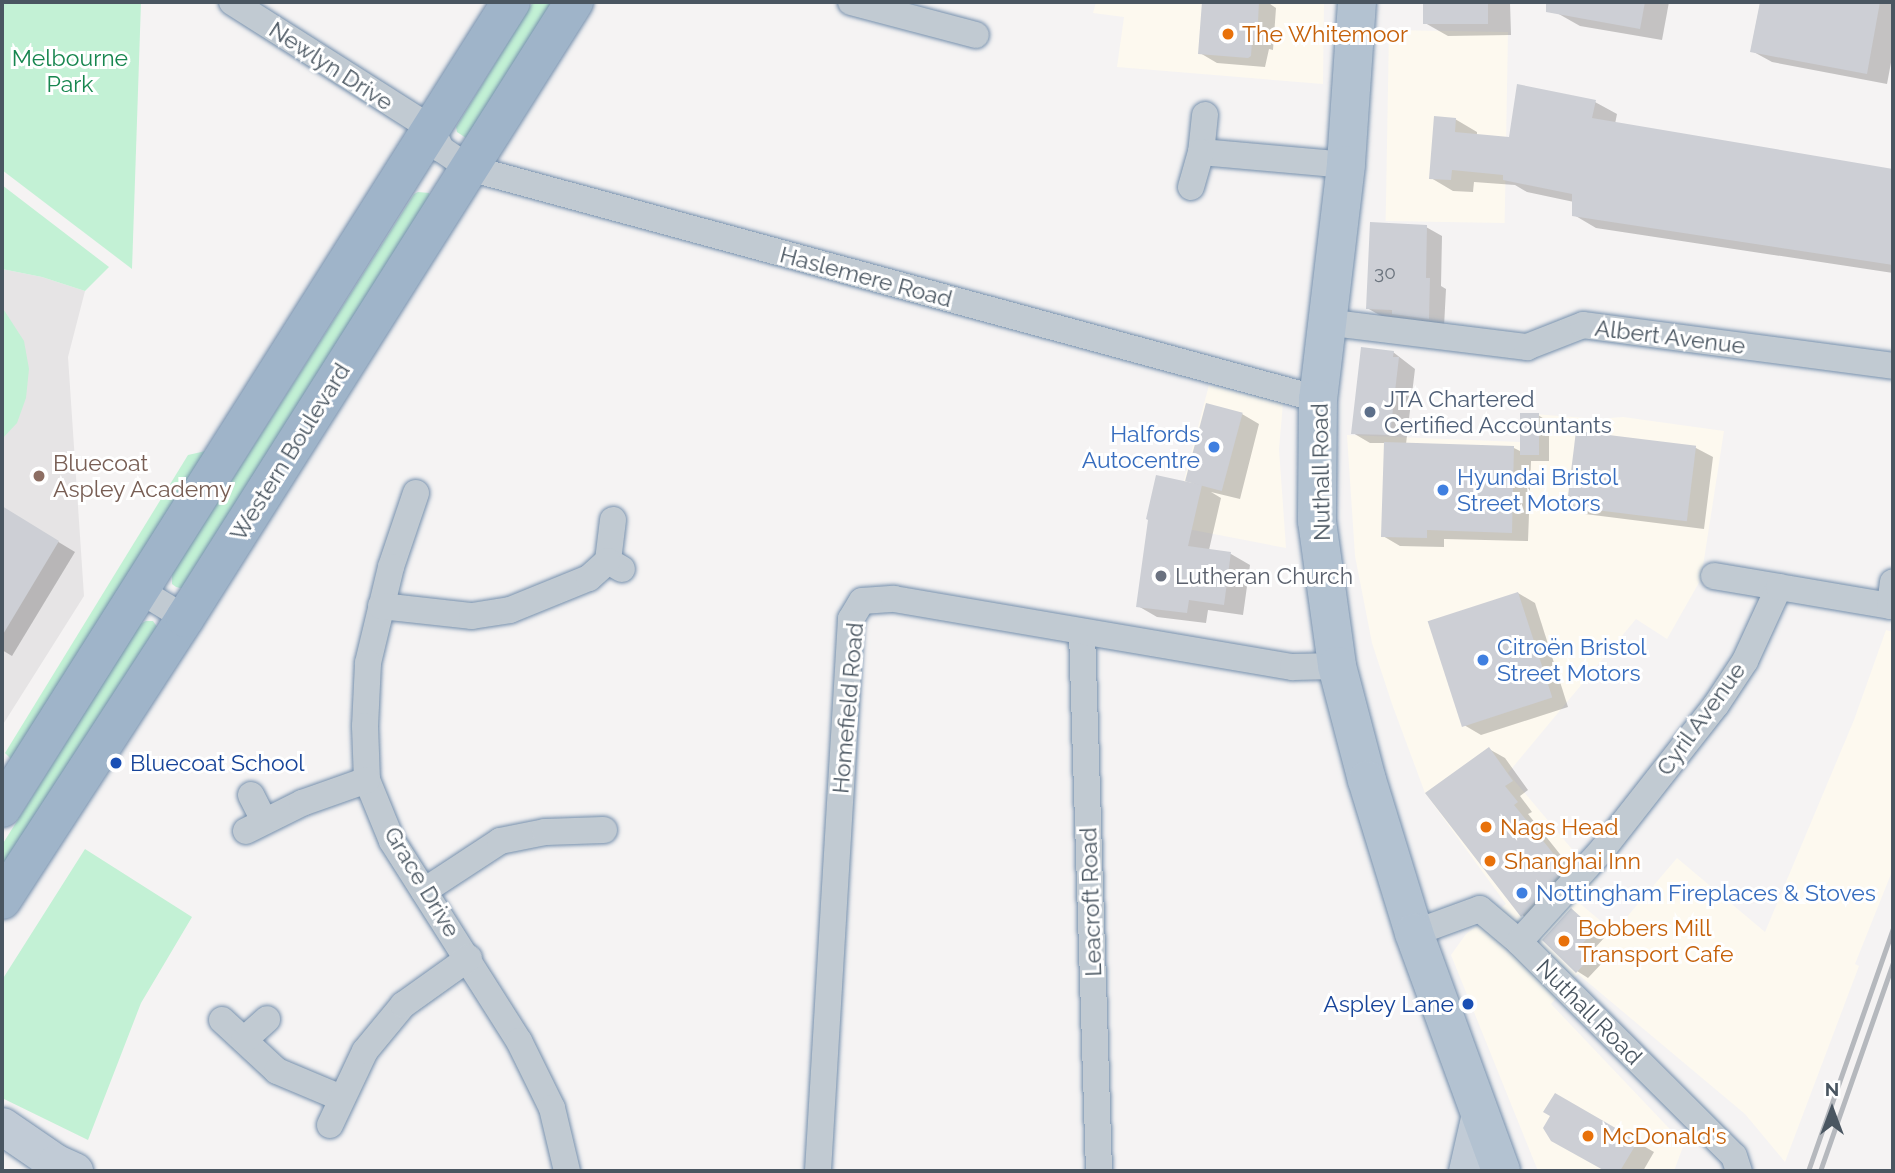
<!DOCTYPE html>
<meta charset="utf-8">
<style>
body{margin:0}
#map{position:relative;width:1895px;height:1173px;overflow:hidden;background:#f5f3f3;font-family:Raleway,sans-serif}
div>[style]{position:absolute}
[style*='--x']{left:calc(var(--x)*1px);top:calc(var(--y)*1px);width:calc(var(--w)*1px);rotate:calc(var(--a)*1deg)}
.commercial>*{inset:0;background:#fdf9ef;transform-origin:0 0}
.education>*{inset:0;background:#e6e4e5}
.green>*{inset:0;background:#c3f1d5}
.shadow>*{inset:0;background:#0003}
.building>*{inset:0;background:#cdcfd5;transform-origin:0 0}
.roads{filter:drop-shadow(0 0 2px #7690ad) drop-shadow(0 0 2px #7690ad)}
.minor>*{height:26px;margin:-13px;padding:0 13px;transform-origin:13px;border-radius:13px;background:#c1cad2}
.secondary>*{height:37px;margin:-18.5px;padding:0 18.5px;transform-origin:18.5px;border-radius:18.5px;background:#c1cbd6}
.primary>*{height:38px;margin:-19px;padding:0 19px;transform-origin:19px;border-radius:19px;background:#b3c2d1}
.trunk>*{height:38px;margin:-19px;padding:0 19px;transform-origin:19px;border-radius:19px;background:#9fb4c9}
.rail>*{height:5px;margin:-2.5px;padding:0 2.5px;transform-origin:2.5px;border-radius:2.5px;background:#b5b8bd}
.dots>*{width:19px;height:19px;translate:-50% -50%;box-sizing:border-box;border:4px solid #fff;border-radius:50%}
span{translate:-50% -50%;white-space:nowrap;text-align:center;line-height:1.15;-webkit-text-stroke:6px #fff;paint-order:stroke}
.number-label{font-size:19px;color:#6b747e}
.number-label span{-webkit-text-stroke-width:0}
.food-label{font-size:23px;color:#c56008}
.left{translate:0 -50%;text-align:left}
.park-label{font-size:23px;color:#17864f}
.street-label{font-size:23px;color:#4a5661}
.service-label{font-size:23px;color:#4e5e75}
.shop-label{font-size:23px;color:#366cbe}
.right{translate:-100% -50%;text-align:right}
.education-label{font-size:23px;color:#785e54}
.worship-label{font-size:23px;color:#5b616d}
.transit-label{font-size:23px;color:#164399}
.frame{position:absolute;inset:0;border:4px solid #4a5661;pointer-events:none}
.north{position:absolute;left:1797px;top:1075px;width:70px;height:70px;-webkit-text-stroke:5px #fff;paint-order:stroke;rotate:0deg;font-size:19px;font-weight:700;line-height:28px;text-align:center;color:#4a5661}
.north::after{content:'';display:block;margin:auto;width:24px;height:32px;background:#4a5661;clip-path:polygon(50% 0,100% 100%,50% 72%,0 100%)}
</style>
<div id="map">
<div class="commercial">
<div style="clip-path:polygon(1096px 2px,1324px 2px,1323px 84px,1117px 67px,1124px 17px,1093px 13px)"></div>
<div style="left:1389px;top:30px;width:119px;height:191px;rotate:1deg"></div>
<div style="clip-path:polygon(1209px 385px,1283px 403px,1279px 449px,1286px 548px,1172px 526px)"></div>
<div style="clip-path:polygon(1520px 413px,1598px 419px,1623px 417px,1724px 431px,1701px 579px,1667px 639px,1636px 619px,1508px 773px,1597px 879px,1578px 902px,1614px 932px,1677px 858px,1765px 932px,1854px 720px,1886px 630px,1893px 632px,1893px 869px,1855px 964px,1859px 966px,1785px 1162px,1745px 1114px,1578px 974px,1551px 1004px,1684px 1144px,1674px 1171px,1538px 1171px,1451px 955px,1466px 934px,1506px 904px,1425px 793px,1392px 704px,1372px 643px,1355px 556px,1347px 435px,1520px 442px)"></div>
</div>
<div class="education">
<div style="clip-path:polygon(2px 269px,42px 277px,85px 291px,68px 357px,84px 596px,2px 726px)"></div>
</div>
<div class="green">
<div style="clip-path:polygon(2px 2px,141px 2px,132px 269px,2px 170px)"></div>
<div style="clip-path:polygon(533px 2px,557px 2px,466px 138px,457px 132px,456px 127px)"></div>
<div style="clip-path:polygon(2px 185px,109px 267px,85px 291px,42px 277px,2px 269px)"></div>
<div style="clip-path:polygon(418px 192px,429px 193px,431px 200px,184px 589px,176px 587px,172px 584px,172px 574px,414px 194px)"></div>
<div style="clip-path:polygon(2px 307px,24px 341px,29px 369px,26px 398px,17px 423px,2px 439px)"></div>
<div style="clip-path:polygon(210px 450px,12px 760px,5px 753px,188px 455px)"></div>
<div style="clip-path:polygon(146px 621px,153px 621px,158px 628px,2px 870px,2px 845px,140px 624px)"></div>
<div style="clip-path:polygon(85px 849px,192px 917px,141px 1003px,88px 1140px,2px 1098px,2px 980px)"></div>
</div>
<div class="shadow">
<div style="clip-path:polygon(1204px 2px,1267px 2px,1276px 8px,1273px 50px,1269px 49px,1265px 67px,1217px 63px,1200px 53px)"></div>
<div style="clip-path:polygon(1425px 2px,1510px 2px,1511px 35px,1448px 36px,1425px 23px)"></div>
<div style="clip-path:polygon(1559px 2px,1669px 2px,1662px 40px,1580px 26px,1557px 13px)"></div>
<div style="clip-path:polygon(1761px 2px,1893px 2px,1893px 52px,1887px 84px,1772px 62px,1752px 51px)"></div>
<div style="clip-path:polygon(1595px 102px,1617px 114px,1615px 124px,1893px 171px,1893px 273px,1596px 228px,1574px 215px,1574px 202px,1527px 192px,1515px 185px,1474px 182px,1473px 192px,1453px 191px,1431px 178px,1455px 119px,1477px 132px,1477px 136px,1511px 139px)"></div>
<div style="clip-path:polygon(1426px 227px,1442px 236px,1441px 286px,1446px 289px,1444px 327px,1383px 317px,1367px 308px)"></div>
<div style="clip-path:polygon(1393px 352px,1415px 369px,1406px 444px,1514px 448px,1522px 452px,1538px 415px,1549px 422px,1549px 461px,1531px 461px,1528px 541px,1444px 539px,1444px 547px,1400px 546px,1383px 536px,1386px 443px,1370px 443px,1353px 433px)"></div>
<div style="clip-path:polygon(1242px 414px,1259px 424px,1240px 499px,1211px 492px,1221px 498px,1209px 550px,1231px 554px,1250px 565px,1243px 615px,1208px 610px,1206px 623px,1157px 617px,1138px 606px,1196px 485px,1188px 480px)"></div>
<div style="clip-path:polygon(1577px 433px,1696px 448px,1713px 457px,1704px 529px,1585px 514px,1568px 505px)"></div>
<div style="clip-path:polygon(2px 508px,75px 552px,12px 656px,2px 650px)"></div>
<div style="clip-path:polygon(1518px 593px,1535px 603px,1568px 707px,1481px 735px,1464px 725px)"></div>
<div style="clip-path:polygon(1489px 749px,1505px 758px,1528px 790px,1520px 796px,1532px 812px,1528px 814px,1579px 878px,1537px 924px,1522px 915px)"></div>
<div style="clip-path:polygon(1571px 910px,1605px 937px,1592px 951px,1604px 961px,1588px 978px,1577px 971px)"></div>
<div style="clip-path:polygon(1555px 1095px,1654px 1152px,1643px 1171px,1608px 1171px,1553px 1140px)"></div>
</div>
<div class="building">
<div style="clip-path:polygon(1202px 2px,1259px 2px,1257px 41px,1252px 41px,1251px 56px,1248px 58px,1198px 54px)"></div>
<div style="left:1423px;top:2px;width:65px;height:22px"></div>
<div style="clip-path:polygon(1546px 2px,1645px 2px,1640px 29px,1546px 12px)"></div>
<div style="clip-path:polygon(1760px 2px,1880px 2px,1867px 74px,1750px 52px)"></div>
<div style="clip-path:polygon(1517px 84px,1596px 100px,1592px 118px,1893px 169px,1893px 265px,1572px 216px,1572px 194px,1503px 180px,1503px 175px,1452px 170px,1451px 180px,1429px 179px,1434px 116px,1456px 118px,1455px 132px,1509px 137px)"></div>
<div style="clip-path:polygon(1370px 222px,1427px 225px,1426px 278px,1430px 278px,1429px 319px,1392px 314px,1392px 310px,1366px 309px)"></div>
<div style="clip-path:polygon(1361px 347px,1394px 351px,1393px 357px,1399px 357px,1390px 435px,1351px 434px)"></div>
<div style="left:1206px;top:403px;width:38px;height:81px;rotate:15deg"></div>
<div style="left:1520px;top:413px;width:19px;height:42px"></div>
<div style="left:1576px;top:431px;width:121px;height:76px;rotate:7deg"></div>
<div style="clip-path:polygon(1384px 442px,1514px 446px,1512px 533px,1427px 530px,1427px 538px,1381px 537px)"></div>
<div style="clip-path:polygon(1156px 475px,1202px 485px,1188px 546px,1231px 552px,1224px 605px,1189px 600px,1187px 613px,1136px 607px,1148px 520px,1146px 519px)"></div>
<div style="clip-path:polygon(2px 506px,59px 541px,2px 636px)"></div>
<div style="left:1518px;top:592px;width:111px;height:95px;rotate:72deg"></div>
<div style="clip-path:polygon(1489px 747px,1513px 781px,1505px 786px,1518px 802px,1514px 805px,1565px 868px,1521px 917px,1425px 793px)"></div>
<div style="clip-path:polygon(1571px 908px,1595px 930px,1583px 943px,1594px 954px,1576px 973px,1542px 940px)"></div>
<div style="clip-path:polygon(1555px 1093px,1638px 1141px,1620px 1171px,1605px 1171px,1551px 1141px,1543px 1128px,1550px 1116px,1543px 1112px)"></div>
</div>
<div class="roads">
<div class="minor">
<div style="--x:232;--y:2;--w:237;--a:32.4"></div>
<div style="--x:432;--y:129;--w:22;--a:66"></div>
<div style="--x:441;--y:149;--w:34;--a:34"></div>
<div style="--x:469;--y:168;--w:880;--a:15.22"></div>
<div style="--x:851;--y:2;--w:129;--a:14.8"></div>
<div style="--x:1205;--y:115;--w:37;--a:96"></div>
<div style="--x:1201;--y:152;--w:146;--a:5.1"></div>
<div style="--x:1191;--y:187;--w:36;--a:-74"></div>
<div style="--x:1325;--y:322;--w:204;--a:7.1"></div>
<div style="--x:1527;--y:347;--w:60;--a:-21.4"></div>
<div style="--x:1583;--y:325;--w:313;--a:7.5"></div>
<div style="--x:416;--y:493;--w:78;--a:108.7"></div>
<div style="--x:391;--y:567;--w:99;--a:103.5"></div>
<div style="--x:368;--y:663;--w:63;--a:92.7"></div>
<div style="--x:365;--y:726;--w:54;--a:87.9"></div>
<div style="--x:367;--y:780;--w:66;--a:67.7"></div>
<div style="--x:392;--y:841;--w:237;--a:57.6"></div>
<div style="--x:519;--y:1041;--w:75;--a:63.8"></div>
<div style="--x:552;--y:1108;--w:65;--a:76.6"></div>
<div style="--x:613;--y:520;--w:41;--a:97"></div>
<div style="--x:608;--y:561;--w:16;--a:30"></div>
<div style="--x:1714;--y:576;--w:66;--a:9.6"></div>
<div style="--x:139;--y:590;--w:54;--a:31.3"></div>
<div style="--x:381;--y:606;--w:92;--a:6.3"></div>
<div style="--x:472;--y:616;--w:38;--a:-9"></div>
<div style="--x:510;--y:610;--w:85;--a:-22.1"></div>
<div style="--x:589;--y:578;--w:25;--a:-42"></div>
<div style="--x:1082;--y:633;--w:538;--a:88.19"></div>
<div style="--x:251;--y:795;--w:29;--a:63"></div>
<div style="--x:246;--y:831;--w:63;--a:-26.6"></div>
<div style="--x:302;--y:803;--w:69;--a:-19.5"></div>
<div style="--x:424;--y:891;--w:91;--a:-33.3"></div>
<div style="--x:500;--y:841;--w:46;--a:-11.3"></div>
<div style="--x:545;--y:832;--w:59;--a:-1.9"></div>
<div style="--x:1414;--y:933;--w:70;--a:-20"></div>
<div style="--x:1480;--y:909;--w:51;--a:40.2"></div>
<div style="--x:1519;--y:942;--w:303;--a:44.9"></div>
<div style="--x:1734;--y:1156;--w:16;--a:72"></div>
<div style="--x:1519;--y:942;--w:125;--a:-47.9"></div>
<div style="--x:1603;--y:849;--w:183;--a:-51.9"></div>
<div style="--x:1716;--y:705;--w:53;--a:-56.6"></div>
<div style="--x:1745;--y:661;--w:81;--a:-65.3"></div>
<div style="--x:1779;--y:587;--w:113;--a:9.7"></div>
<div style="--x:1890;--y:606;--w:24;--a:-83"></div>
<div style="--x:222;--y:1020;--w:75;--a:42.8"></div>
<div style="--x:277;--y:1071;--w:69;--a:22.9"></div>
<div style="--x:244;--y:1040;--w:31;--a:-42"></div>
<div style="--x:330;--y:1125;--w:82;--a:-64.7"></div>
<div style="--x:365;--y:1051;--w:60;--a:-50.4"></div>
<div style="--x:403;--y:1005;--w:81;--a:-35.5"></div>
<div style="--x:818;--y:1171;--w:553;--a:-86.58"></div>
<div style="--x:851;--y:619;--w:21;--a:-59"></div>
<div style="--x:862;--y:601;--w:32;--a:-4"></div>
<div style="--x:894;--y:599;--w:405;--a:9.7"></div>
<div style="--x:1293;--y:667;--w:44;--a:-1.3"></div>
</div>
<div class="secondary">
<div style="--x:2;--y:1126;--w:65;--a:34.4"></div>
<div style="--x:56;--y:1163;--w:20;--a:24"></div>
<div style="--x:1467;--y:1171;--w:58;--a:-77.2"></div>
</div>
<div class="primary">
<div style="--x:1357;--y:2;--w:163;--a:93.9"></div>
<div style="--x:1346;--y:165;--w:236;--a:96.8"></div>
<div style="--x:1318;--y:399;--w:122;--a:90.5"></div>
<div style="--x:1317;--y:521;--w:146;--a:82.1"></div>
<div style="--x:1337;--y:666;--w:118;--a:75.3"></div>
<div style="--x:1367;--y:780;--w:160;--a:72.9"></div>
<div style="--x:1414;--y:933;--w:253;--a:69.9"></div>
</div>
<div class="trunk">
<div style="--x:2;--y:808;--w:953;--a:-57.73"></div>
<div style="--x:2;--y:900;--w:336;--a:-57"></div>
<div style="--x:185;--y:618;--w:729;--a:-57.73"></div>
</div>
</div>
<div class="rail">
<div style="--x:1808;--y:1171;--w:257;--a:-70.7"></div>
<div style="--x:1820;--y:1171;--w:221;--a:-70.7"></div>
</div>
<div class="dots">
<div style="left:1228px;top:34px;background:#e8710a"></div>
<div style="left:1370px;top:412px;background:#5c6f8a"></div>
<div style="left:1214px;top:447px;background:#3f7fe0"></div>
<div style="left:39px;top:476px;background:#8d6e63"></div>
<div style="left:1443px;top:490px;background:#3f7fe0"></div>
<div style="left:1161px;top:576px;background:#6b7280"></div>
<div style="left:1483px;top:660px;background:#3f7fe0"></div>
<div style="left:116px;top:763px;background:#1a4fb4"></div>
<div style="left:1486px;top:827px;background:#e8710a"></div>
<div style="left:1490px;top:861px;background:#e8710a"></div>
<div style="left:1522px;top:893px;background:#3f7fe0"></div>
<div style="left:1564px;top:941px;background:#e8710a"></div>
<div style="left:1468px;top:1004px;background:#1a4fb4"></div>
<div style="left:1588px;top:1136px;background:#e8710a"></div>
</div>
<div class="number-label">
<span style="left:1385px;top:273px">30</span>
</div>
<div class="food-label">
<span class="left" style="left:1242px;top:34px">The Whitemoor</span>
<span class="left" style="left:1500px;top:827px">Nags Head</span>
<span class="left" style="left:1504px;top:861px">Shanghai Inn</span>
<span class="left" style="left:1578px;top:941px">Bobbers Mill<br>Transport Cafe</span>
<span class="left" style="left:1602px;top:1136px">McDonald's</span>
</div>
<div class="park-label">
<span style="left:70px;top:71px">Melbourne<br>Park</span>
</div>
<div class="street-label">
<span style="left:331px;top:66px;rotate:33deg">Newlyn Drive</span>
<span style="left:866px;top:277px;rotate:15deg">Haslemere Road</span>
<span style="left:1670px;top:337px;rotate:7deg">Albert Avenue</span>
<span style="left:290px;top:452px;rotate:-58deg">Western Boulevard</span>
<span style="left:1321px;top:472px;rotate:-91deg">Nuthall Road</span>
<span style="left:848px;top:708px;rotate:-85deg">Homefield Road</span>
<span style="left:1701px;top:719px;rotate:-54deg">Cyril Avenue</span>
<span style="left:422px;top:882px;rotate:59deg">Grace Drive</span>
<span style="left:1091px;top:902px;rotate:-92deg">Leacroft Road</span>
<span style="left:1589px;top:1012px;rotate:45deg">Nuthall Road</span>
</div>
<div class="service-label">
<span class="left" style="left:1384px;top:412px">JTA Chartered<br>Certified Accountants</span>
</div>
<div class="shop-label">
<span class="right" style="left:1200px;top:447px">Halfords<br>Autocentre</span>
<span class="left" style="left:1457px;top:490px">Hyundai Bristol<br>Street Motors</span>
<span class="left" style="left:1497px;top:660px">Citroën Bristol<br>Street Motors</span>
<span class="left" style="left:1536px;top:893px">Nottingham Fireplaces &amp; Stoves</span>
</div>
<div class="education-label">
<span class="left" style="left:53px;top:476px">Bluecoat<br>Aspley Academy</span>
</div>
<div class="worship-label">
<span class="left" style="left:1175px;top:576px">Lutheran Church</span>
</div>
<div class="transit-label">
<span class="left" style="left:130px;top:763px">Bluecoat School</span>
<span class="right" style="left:1454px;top:1004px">Aspley Lane</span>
</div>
<div class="frame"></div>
<div class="north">N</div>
</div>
